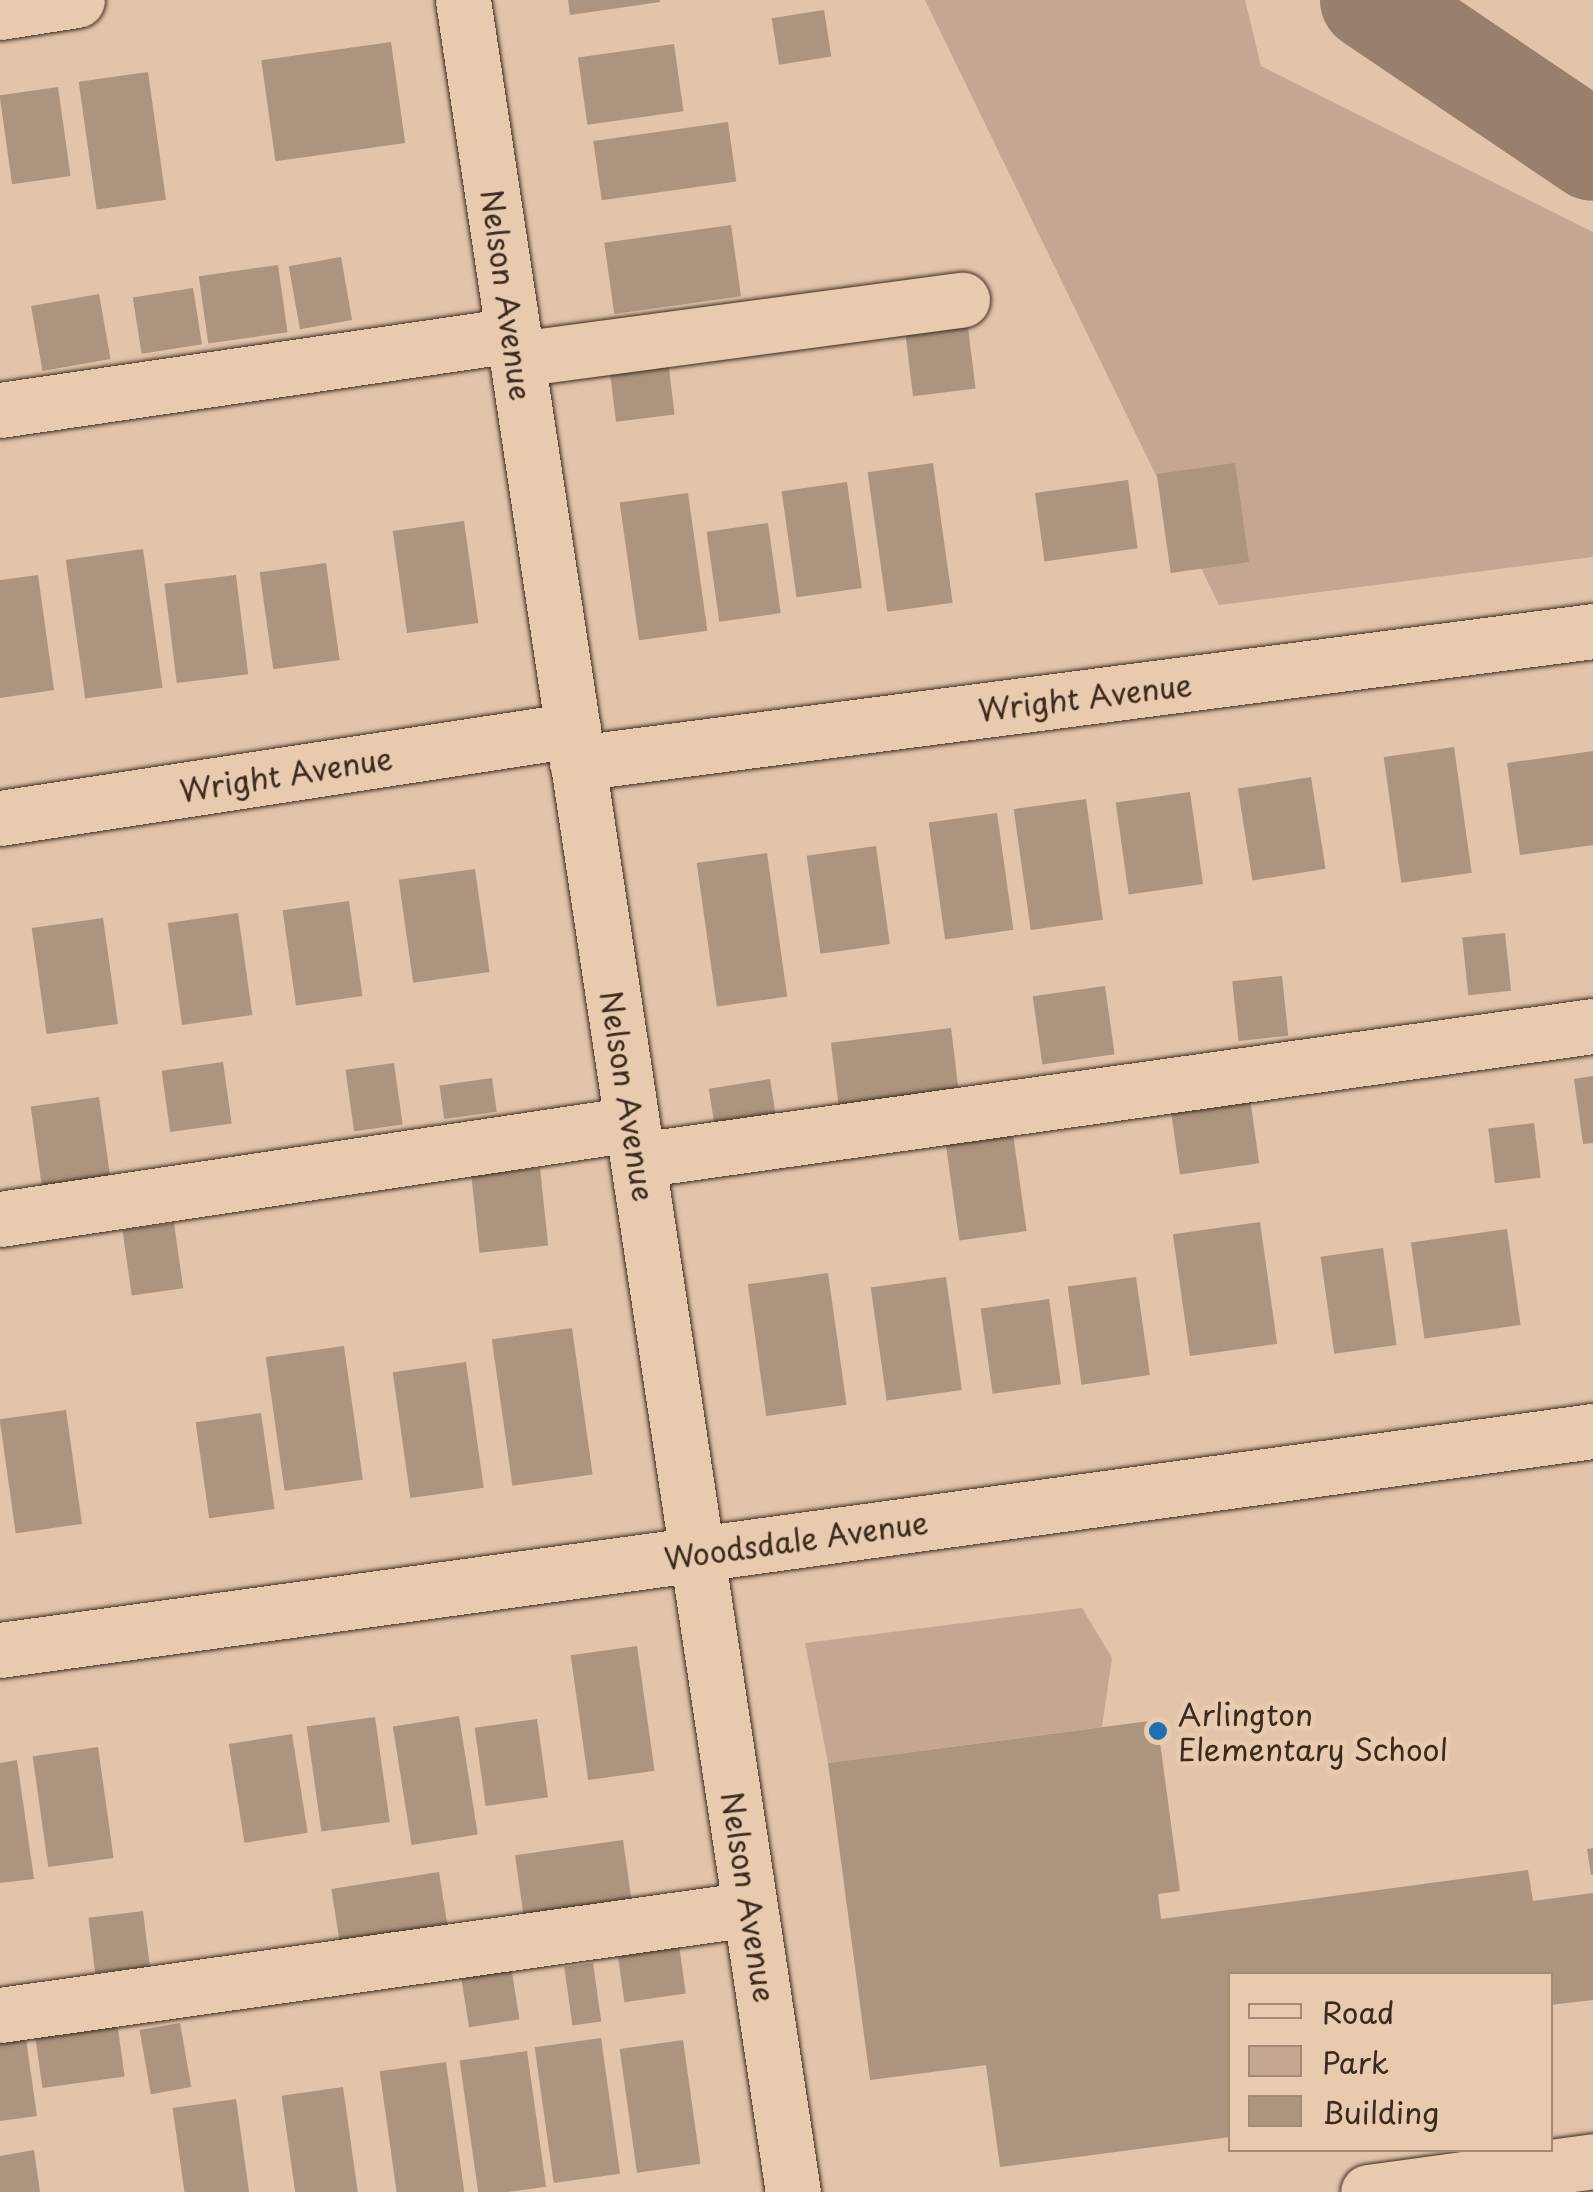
<!DOCTYPE html>
<style>
body{margin:0}
#map{position:relative;width:1593px;height:2192px;overflow:hidden;background:#e1c4a9;font-family:"Playpen Sans",sans-serif}
div>[style]{position:absolute}
[style*='--x']{left:calc(var(--x)*1px);top:calc(var(--y)*1px);width:calc(var(--w)*1px);rotate:calc(var(--a)*1deg)}
.green>*{inset:0;background:#c3a790}
.river>*{height:100px;margin:-50px;padding:0 50px;transform-origin:50px;border-radius:50px;background:#99806d}
.building>*{inset:0;background:#ad947e;transform-origin:0 0}
.roads{filter:drop-shadow(0 0 2px #3b2a1e) drop-shadow(0 0 2px #3b2a1e)}
.minor>*{height:55px;margin:-27.5px;padding:0 27.5px;transform-origin:27.5px;border-radius:27.5px;background:#e8caaf}
.dots>*{width:28px;height:28px;translate:-50% -50%;box-sizing:border-box;border:5px solid #e8caaf;border-radius:50%}
span{translate:-50% -50%;white-space:nowrap;text-align:center;line-height:1.15;-webkit-text-stroke:10px #e8caaf;paint-order:stroke}
.street-label{font-size:30px;color:#3b2a1e}
.poi-label{font-size:30px;color:#3b2a1e}
.left{translate:0 -50%;text-align:left}
.legend{position:absolute;left:1228px;top:1972px;width:325px;height:180px;box-sizing:border-box;background:#e8caaf;border:2px solid #a38a75;margin:0;padding:12px 18px;list-style:none;font-size:30px;color:#3b2a1e}
.legend li{display:flex;align-items:center;gap:20px;height:50px}
.legend b{width:50px;border:2px solid #a38a75}
</style>
<div id="map">
<div class="green">
<div style="clip-path:polygon(925px 0,1245px 0,1261px 66px,1593px 232px,1593px 557px,1219px 605px)"></div>
<div style="clip-path:polygon(1082px 1608px,1112px 1658px,1102px 1727px,828px 1763px,805px 1643px)"></div>
</div>
<div class="river">
<div style="--x:1370;--y:0;--w:269;--a:34.1"></div>
</div>
<div class="building">
<div style="clip-path:polygon(568px 0,660px 0,660px 2px,570px 15px)"></div>
<div style="left:824px;top:10px;width:47px;height:53px;rotate:81deg"></div>
<div style="left:391px;top:42px;width:102px;height:131px;rotate:82deg"></div>
<div style="left:674px;top:44px;width:68px;height:97px;rotate:82deg"></div>
<div style="left:148px;top:72px;width:129px;height:70px;rotate:82deg"></div>
<div style="left:58px;top:87px;width:90px;height:59px;rotate:82deg"></div>
<div style="left:728px;top:122px;width:60px;height:136px;rotate:82deg"></div>
<div style="left:731px;top:225px;width:72px;height:128px;rotate:82deg"></div>
<div style="left:341px;top:257px;width:64px;height:53px;rotate:80deg"></div>
<div style="left:278px;top:265px;width:68px;height:80px;rotate:82deg"></div>
<div style="left:193px;top:288px;width:57px;height:61px;rotate:81deg"></div>
<div style="left:99px;top:294px;width:66px;height:69px;rotate:80deg"></div>
<div style="left:968px;top:327px;width:62px;height:63px;rotate:83deg"></div>
<div style="left:668px;top:361px;width:54px;height:59px;rotate:83deg"></div>
<div style="left:933px;top:463px;width:141px;height:66px;rotate:82deg"></div>
<div style="left:1235px;top:463px;width:100px;height:79px;rotate:82deg"></div>
<div style="left:1128px;top:480px;width:69px;height:94px;rotate:82deg"></div>
<div style="left:847px;top:482px;width:107px;height:66px;rotate:82deg"></div>
<div style="left:688px;top:493px;width:139px;height:69px;rotate:82deg"></div>
<div style="left:464px;top:521px;width:103px;height:72px;rotate:82deg"></div>
<div style="left:768px;top:523px;width:91px;height:62px;rotate:82deg"></div>
<div style="left:143px;top:549px;width:140px;height:78px;rotate:82deg"></div>
<div style="left:326px;top:563px;width:98px;height:67px;rotate:82deg"></div>
<div style="clip-path:polygon(38px 575px,54px 690px,0 698px,0 580px)"></div>
<div style="left:236px;top:575px;width:100px;height:72px;rotate:83deg"></div>
<div style="left:1454px;top:747px;width:127px;height:71px;rotate:82deg"></div>
<div style="clip-path:polygon(1593px 751px,1593px 845px,1520px 855px,1507px 763px)"></div>
<div style="left:1311px;top:777px;width:93px;height:74px;rotate:81deg"></div>
<div style="left:1190px;top:792px;width:93px;height:75px;rotate:82deg"></div>
<div style="left:1086px;top:799px;width:122px;height:73px;rotate:82deg"></div>
<div style="left:997px;top:813px;width:118px;height:69px;rotate:82deg"></div>
<div style="left:876px;top:846px;width:99px;height:70px;rotate:82deg"></div>
<div style="left:767px;top:853px;width:145px;height:71px;rotate:82deg"></div>
<div style="left:475px;top:869px;width:104px;height:77px;rotate:82deg"></div>
<div style="left:349px;top:901px;width:96px;height:67px;rotate:82deg"></div>
<div style="left:238px;top:913px;width:103px;height:71px;rotate:82deg"></div>
<div style="left:103px;top:918px;width:107px;height:72px;rotate:82deg"></div>
<div style="left:1505px;top:933px;width:58px;height:43px;rotate:84deg"></div>
<div style="left:1282px;top:976px;width:60px;height:50px;rotate:84deg"></div>
<div style="left:1105px;top:986px;width:69px;height:73px;rotate:82deg"></div>
<div style="left:951px;top:1028px;width:64px;height:121px;rotate:83deg"></div>
<div style="left:223px;top:1062px;width:62px;height:62px;rotate:82deg"></div>
<div style="left:394px;top:1063px;width:62px;height:49px;rotate:82deg"></div>
<div style="clip-path:polygon(1593px 1076px,1593px 1143px,1583px 1144px,1574px 1079px)"></div>
<div style="left:492px;top:1078px;width:34px;height:53px;rotate:82deg"></div>
<div style="left:770px;top:1079px;width:39px;height:62px;rotate:81deg"></div>
<div style="left:99px;top:1097px;width:83px;height:69px;rotate:82deg"></div>
<div style="left:1250px;top:1098px;width:66px;height:80px;rotate:82deg"></div>
<div style="left:1534px;top:1123px;width:55px;height:46px;rotate:83deg"></div>
<div style="left:1013px;top:1134px;width:98px;height:68px;rotate:82deg"></div>
<div style="left:540px;top:1168px;width:78px;height:69px;rotate:84deg"></div>
<div style="left:1260px;top:1222px;width:123px;height:88px;rotate:82deg"></div>
<div style="left:174px;top:1223px;width:66px;height:52px;rotate:82deg"></div>
<div style="left:1507px;top:1229px;width:97px;height:97px;rotate:82deg"></div>
<div style="left:1383px;top:1248px;width:98px;height:63px;rotate:82deg"></div>
<div style="left:828px;top:1273px;width:133px;height:81px;rotate:82deg"></div>
<div style="left:946px;top:1277px;width:114px;height:76px;rotate:82deg"></div>
<div style="left:1136px;top:1277px;width:99px;height:69px;rotate:82deg"></div>
<div style="left:1049px;top:1299px;width:86px;height:69px;rotate:82deg"></div>
<div style="left:572px;top:1328px;width:148px;height:81px;rotate:82deg"></div>
<div style="left:344px;top:1346px;width:135px;height:79px;rotate:82deg"></div>
<div style="left:466px;top:1362px;width:127px;height:74px;rotate:82deg"></div>
<div style="left:66px;top:1410px;width:115px;height:67px;rotate:82deg"></div>
<div style="left:261px;top:1413px;width:97px;height:66px;rotate:82deg"></div>
<div style="left:637px;top:1646px;width:126px;height:67px;rotate:82deg"></div>
<div style="left:459px;top:1716px;width:120px;height:67px;rotate:81deg"></div>
<div style="left:375px;top:1717px;width:106px;height:69px;rotate:82deg"></div>
<div style="left:537px;top:1719px;width:79px;height:63px;rotate:82deg"></div>
<div style="clip-path:polygon(1157px 1720px,1180px 1891px,1158px 1894px,1161px 1919px,1528px 1870px,1533px 1901px,1593px 1893px,1593px 2000px,1550px 2005px,1550px 1974px,1230px 1974px,1230px 2137px,1000px 2167px,986px 2065px,870px 2080px,828px 1763px)"></div>
<div style="left:292px;top:1734px;width:100px;height:64px;rotate:81deg"></div>
<div style="left:98px;top:1747px;width:112px;height:66px;rotate:82deg"></div>
<div style="clip-path:polygon(17px 1760px,34px 1879px,0 1883px,0 1763px)"></div>
<div style="left:623px;top:1840px;width:64px;height:109px;rotate:82deg"></div>
<div style="clip-path:polygon(1593px 1848px,1593px 1875px,1591px 1875px,1587px 1849px)"></div>
<div style="left:439px;top:1872px;width:56px;height:109px;rotate:81deg"></div>
<div style="left:143px;top:1911px;width:56px;height:55px;rotate:83deg"></div>
<div style="left:679px;top:1945px;width:49px;height:62px;rotate:82deg"></div>
<div style="left:593px;top:1963px;width:59px;height:29px;rotate:82deg"></div>
<div style="left:511px;top:1966px;width:54px;height:51px;rotate:81deg"></div>
<div style="left:116px;top:2015px;width:62px;height:83px;rotate:82deg"></div>
<div style="left:180px;top:2023px;width:65px;height:41px;rotate:80deg"></div>
<div style="clip-path:polygon(25px 2032px,37px 2116px,0 2121px,0 2035px)"></div>
<div style="left:601px;top:2038px;width:137px;height:67px;rotate:82deg"></div>
<div style="left:683px;top:2040px;width:125px;height:64px;rotate:82deg"></div>
<div style="left:527px;top:2051px;width:137px;height:68px;rotate:82deg"></div>
<div style="left:446px;top:2062px;width:131px;height:67px;rotate:82deg"></div>
<div style="left:343px;top:2087px;width:106px;height:62px;rotate:82deg"></div>
<div style="left:236px;top:2099px;width:94px;height:64px;rotate:82deg"></div>
<div style="clip-path:polygon(34px 2150px,40px 2192px,0 2192px,0 2156px)"></div>
</div>
<div class="roads">
<div class="minor">
<div style="--x:463;--y:0;--w:2217;--a:81.44"></div>
<div style="--x:0;--y:12;--w:78;--a:-8.9"></div>
<div style="--x:517;--y:359;--w:449;--a:-7.6"></div>
<div style="--x:0;--y:410;--w:518;--a:-8.32"></div>
<div style="--x:577;--y:763;--w:1025;--a:-7.4"></div>
<div style="--x:0;--y:818;--w:580;--a:-8.73"></div>
<div style="--x:638;--y:1160;--w:964;--a:-7.99"></div>
<div style="--x:0;--y:1219;--w:639;--a:-8.55"></div>
<div style="--x:0;--y:1650;--w:1608;--a:-7.83"></div>
<div style="--x:0;--y:2015;--w:757;--a:-8.04"></div>
<div style="--x:1368;--y:2192;--w:227;--a:-7.8"></div>
</div>
</div>
<div class="dots">
<div style="left:1158px;top:1731px;background:#1f6fb2"></div>
</div>
<div class="street-label">
<span style="left:507px;top:295px;rotate:82deg">Nelson Avenue</span>
<span style="left:1085px;top:697px;rotate:-7deg">Wright Avenue</span>
<span style="left:286px;top:774px;rotate:-9deg">Wright Avenue</span>
<span style="left:628px;top:1096px;rotate:81deg">Nelson Avenue</span>
<span style="left:796px;top:1540px;rotate:-8deg">Woodsdale Avenue</span>
<span style="left:749px;top:1897px;rotate:81deg">Nelson Avenue</span>
</div>
<div class="poi-label">
<span class="left" style="left:1178px;top:1731px">Arlington<br>Elementary School</span>
</div>
<ul class="legend">
<li><b style="height:12px;background:#e8caaf"></b>Road</li>
<li><b style="height:28px;background:#c3a790"></b>Park</li>
<li><b style="height:28px;background:#ad947e"></b>Building</li>
</ul>
</div>
